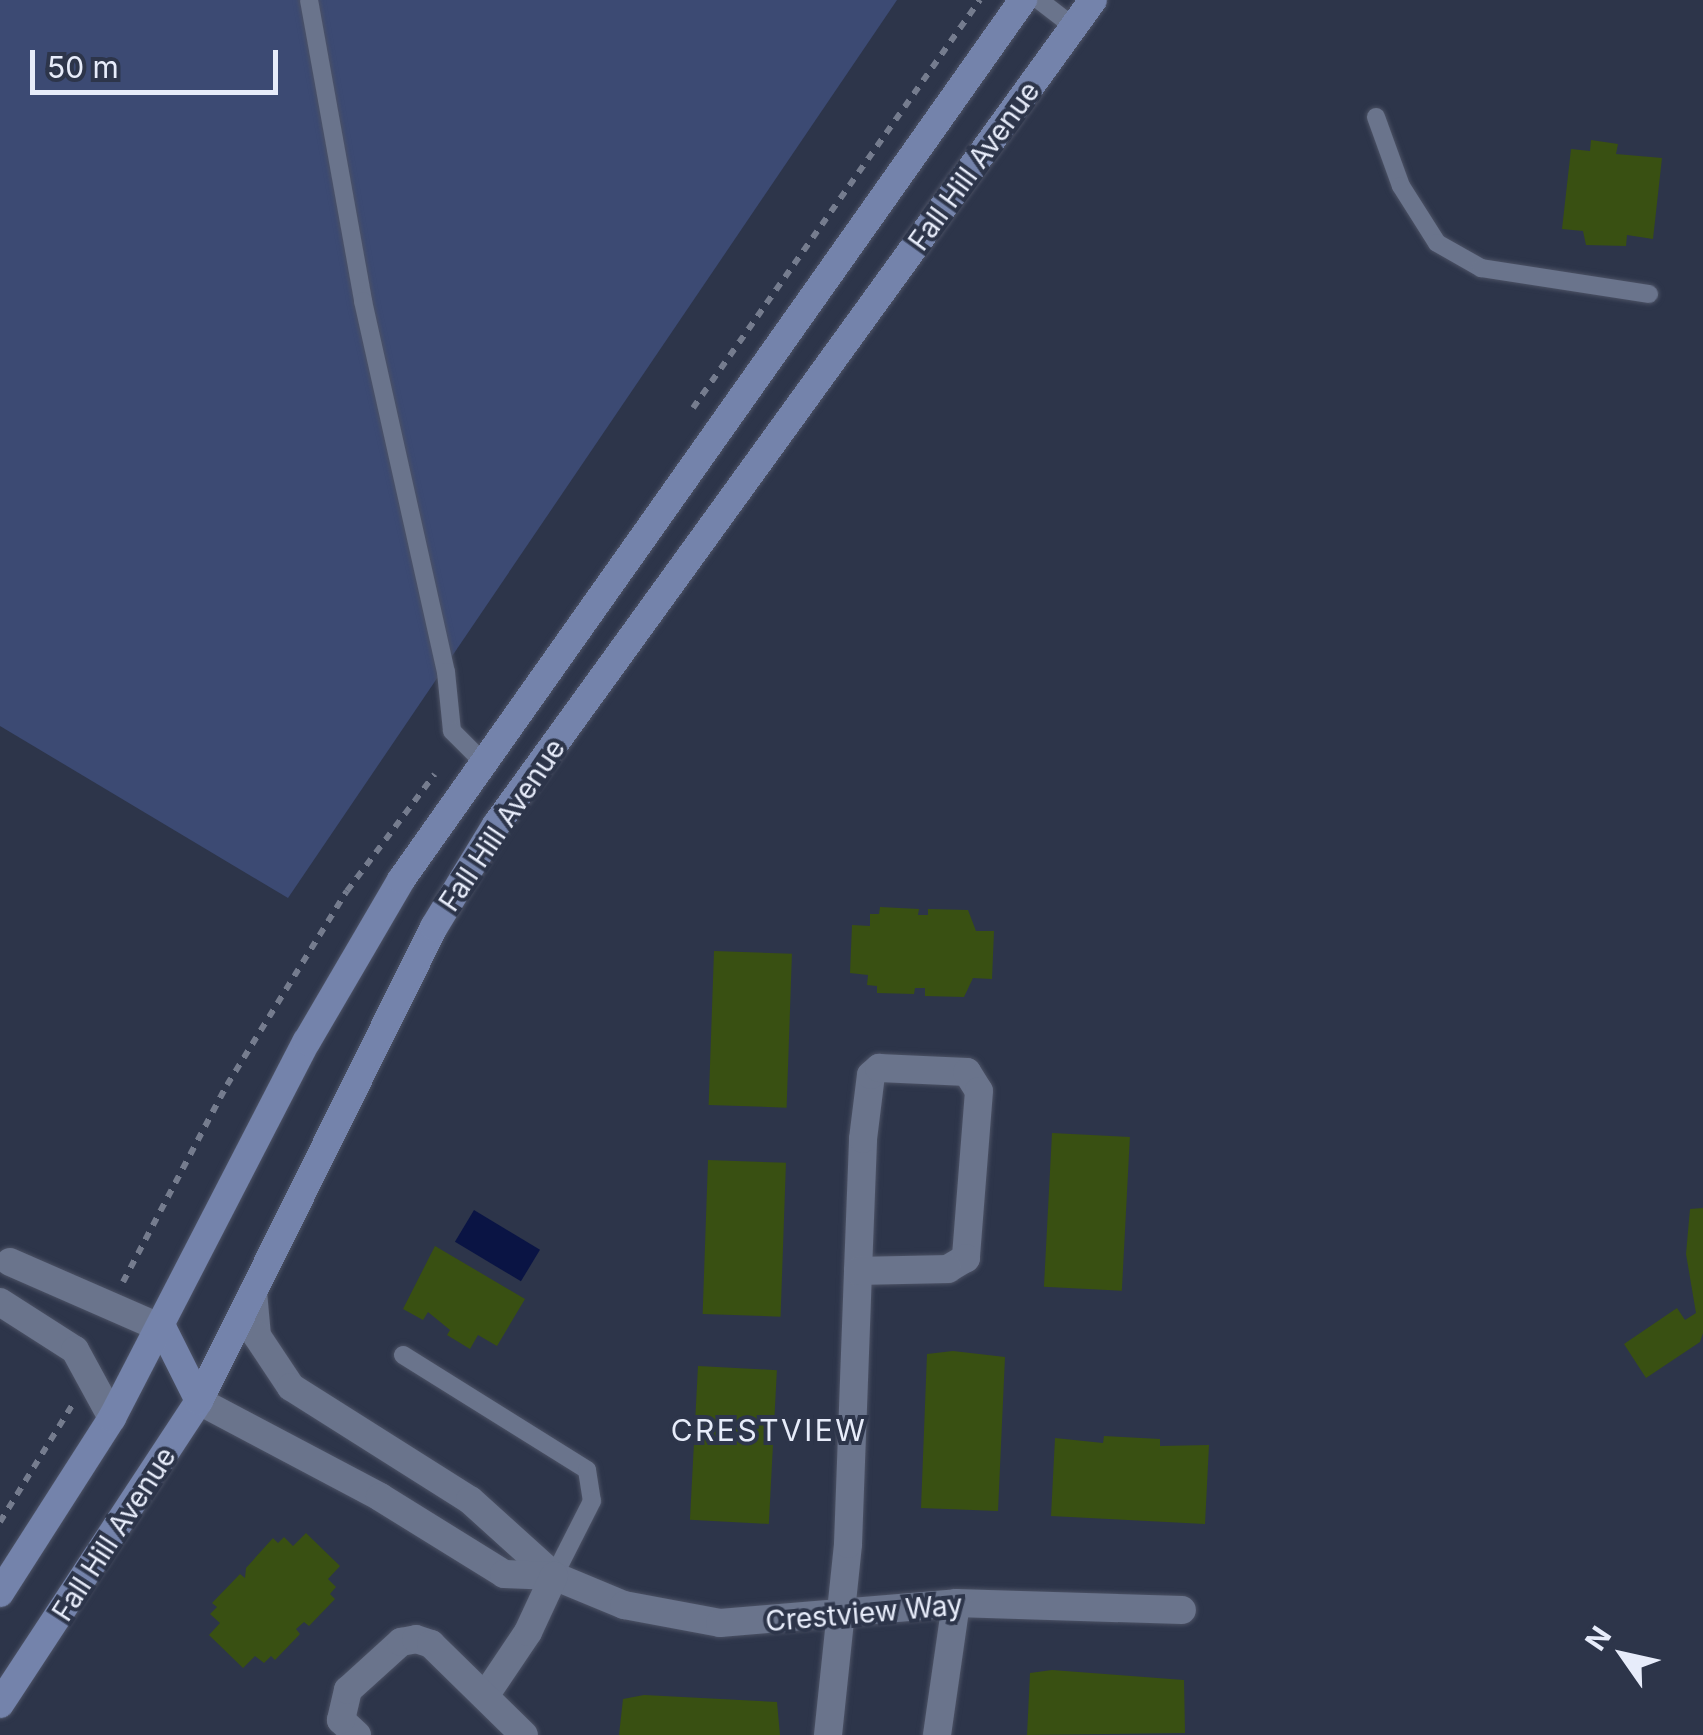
<!DOCTYPE html>
<style>
body{margin:0}
#map{position:relative;width:1703px;height:1735px;overflow:hidden;background:#2d354a;font-family:Inter,sans-serif}
div>[style]{position:absolute}
[style*='--x']{left:calc(var(--x)*1px);top:calc(var(--y)*1px);width:calc(var(--w)*1px);rotate:calc(var(--a)*1deg)}
.green>*{inset:0;background:#3c4a73}
.water>*{inset:0;background:#0a1444;transform-origin:0 0}
.building>*{inset:0;background:#395012;transform-origin:0 0}
.path>*{height:6px;margin-top:-3px;transform-origin:0;background:repeating-linear-gradient(90deg,#757c8e 0 8px,transparent 0 16px)}
.roads{filter:drop-shadow(0 0 2px #4c5265) drop-shadow(0 0 2px #4c5265)}
.service>*{height:18px;margin:-9px;padding:0 9px;transform-origin:9px;border-radius:9px;background:#6a748c}
.minor>*{height:28px;margin:-14px;padding:0 14px;transform-origin:14px;border-radius:14px;background:#6a748c}
.secondary>*{height:28px;margin:-14px;padding:0 14px;transform-origin:14px;border-radius:14px;background:#7483ab}
span{translate:-50% -50%;white-space:nowrap;text-align:center;line-height:1.15;-webkit-text-stroke:8px #2d354a;paint-order:stroke}
.street-label{font-size:28px;color:#e7ecfa}
.neighbourhood-label{font-size:30px;color:#e7ecfa;letter-spacing:2.5px}
.north{position:absolute;left:1573px;top:1605px;width:100px;height:100px;-webkit-text-stroke:8px #2d354a;paint-order:stroke;rotate:304deg;font-size:28px;font-weight:700;line-height:40px;text-align:center;color:#e7ecfa}
.north::after{content:'';display:block;margin:auto;width:35px;height:45px;background:#e7ecfa;clip-path:polygon(50% 0,100% 100%,50% 72%,0 100%)}
.scale{position:absolute;left:30px;top:50px;width:248px;height:45px;box-sizing:border-box;border:5px solid #e7ecfa;border-top:0;padding-left:12px;font-size:30px;line-height:35px;white-space:nowrap;color:#e7ecfa;-webkit-text-stroke:8px #2d354a;paint-order:stroke}
</style>
<div id="map">
<div class="green">
<div style="clip-path:polygon(0 0,897px 0,288px 898px,0 726px)"></div>
</div>
<div class="water">
<div style="left:474px;top:1210px;width:77px;height:37px;rotate:31deg"></div>
</div>
<div class="building">
<div style="clip-path:polygon(1591px 140px,1618px 144px,1616px 154px,1662px 158px,1653px 239px,1627px 235px,1626px 246px,1586px 245px,1583px 231px,1562px 229px,1571px 149px,1590px 151px)"></div>
<div style="clip-path:polygon(880px 907px,919px 909px,918px 915px,928px 915px,928px 909px,968px 910px,976px 931px,994px 931px,992px 979px,973px 978px,964px 997px,925px 996px,925px 988px,915px 988px,914px 994px,877px 993px,877px 986px,867px 985px,868px 975px,850px 973px,852px 925px,870px 926px,870px 914px,879px 914px)"></div>
<div style="left:714px;top:951px;width:78px;height:154px;rotate:2deg"></div>
<div style="left:1052px;top:1133px;width:78px;height:154px;rotate:3deg"></div>
<div style="left:708px;top:1160px;width:78px;height:154px;rotate:2deg"></div>
<div style="clip-path:polygon(1703px 1208px,1703px 1333px,1700px 1342px,1646px 1378px,1624px 1344px,1677px 1308px,1685px 1320px,1696px 1313px,1686px 1254px,1690px 1209px)"></div>
<div style="clip-path:polygon(435px 1246px,525px 1299px,497px 1346px,478px 1335px,470px 1349px,447px 1335px,450px 1330px,428px 1312px,423px 1320px,403px 1309px)"></div>
<div style="clip-path:polygon(953px 1351px,1005px 1357px,998px 1511px,921px 1508px,927px 1354px)"></div>
<div style="left:698px;top:1366px;width:79px;height:154px;rotate:3deg"></div>
<div style="clip-path:polygon(1104px 1436px,1160px 1439px,1160px 1446px,1209px 1445px,1205px 1524px,1051px 1516px,1055px 1438px,1103px 1443px)"></div>
<div style="clip-path:polygon(306px 1533px,340px 1566px,328px 1579px,336px 1587px,330px 1594px,335px 1599px,309px 1626px,304px 1622px,296px 1629px,300px 1634px,275px 1660px,271px 1656px,264px 1663px,255px 1656px,243px 1668px,209px 1635px,220px 1623px,210px 1614px,217px 1607px,212px 1603px,240px 1574px,245px 1578px,246px 1568px,273px 1538px,278px 1543px,284px 1537px,293px 1546px)"></div>
<div style="clip-path:polygon(1052px 1670px,1184px 1680px,1185px 1733px,1027px 1735px,1030px 1673px)"></div>
<div style="clip-path:polygon(644px 1695px,777px 1702px,780px 1735px,619px 1735px,623px 1699px)"></div>
</div>
<div class="path">
<div style="--x:693;--y:408;--w:499;--a:-54.9"></div>
<div style="--x:123;--y:1282;--w:223;--a:-62.2"></div>
<div style="--x:227;--y:1085;--w:228;--a:-58.3"></div>
<div style="--x:347;--y:891;--w:146;--a:-53.1"></div>
<div style="--x:0;--y:1522;--w:139;--a:-58.3"></div>
</div>
<div class="roads">
<div class="service">
<div style="--x:309;--y:0;--w:306;--a:79.8"></div>
<div style="--x:363;--y:301;--w:380;--a:77.4"></div>
<div style="--x:446;--y:672;--w:59;--a:84.2"></div>
<div style="--x:452;--y:731;--w:45;--a:45"></div>
<div style="--x:1039;--y:0;--w:44;--a:37.6"></div>
<div style="--x:1376;--y:117;--w:73;--a:70.1"></div>
<div style="--x:1401;--y:186;--w:67;--a:57.7"></div>
<div style="--x:1437;--y:243;--w:51;--a:29.6"></div>
<div style="--x:1481;--y:268;--w:170;--a:8.8"></div>
<div style="--x:403;--y:1355;--w:217;--a:32"></div>
<div style="--x:587;--y:1470;--w:31;--a:81"></div>
<div style="--x:592;--y:1501;--w:84;--a:116.9"></div>
</div>
<div class="minor">
<div style="--x:10;--y:1262;--w:167;--a:23.6"></div>
<div style="--x:253;--y:1292;--w:44;--a:84.8"></div>
<div style="--x:257;--y:1336;--w:61;--a:56.3"></div>
<div style="--x:291;--y:1387;--w:212;--a:32.3"></div>
<div style="--x:470;--y:1500;--w:113;--a:42.1"></div>
<div style="--x:554;--y:1576;--w:76;--a:22.5"></div>
<div style="--x:624;--y:1605;--w:98;--a:10.6"></div>
<div style="--x:720;--y:1623;--w:237;--a:-4.8"></div>
<div style="--x:956;--y:1603;--w:226;--a:1.8"></div>
<div style="--x:0;--y:1302;--w:89;--a:32.6"></div>
<div style="--x:75;--y:1350;--w:77;--a:61.4"></div>
<div style="--x:199;--y:1401;--w:205;--a:27.9"></div>
<div style="--x:380;--y:1497;--w:146;--a:31.8"></div>
<div style="--x:504;--y:1574;--w:50;--a:2.3"></div>
<div style="--x:485;--y:1696;--w:77;--a:-56.1"></div>
<div style="--x:528;--y:1632;--w:62;--a:-65.1"></div>
<div style="--x:357;--y:1735;--w:22;--a:-137"></div>
<div style="--x:341;--y:1720;--w:31;--a:-77"></div>
<div style="--x:348;--y:1690;--w:72;--a:-42.2"></div>
<div style="--x:401;--y:1642;--w:15;--a:-11"></div>
<div style="--x:416;--y:1639;--w:16;--a:18"></div>
<div style="--x:431;--y:1644;--w:130;--a:44.4"></div>
<div style="--x:828;--y:1735;--w:192;--a:-84"></div>
<div style="--x:848;--y:1544;--w:273;--a:-87.9"></div>
<div style="--x:858;--y:1271;--w:132;--a:-87.8"></div>
<div style="--x:863;--y:1139;--w:64;--a:-82.9"></div>
<div style="--x:871;--y:1075;--w:11;--a:-41"></div>
<div style="--x:879;--y:1068;--w:88;--a:2.6"></div>
<div style="--x:967;--y:1072;--w:22;--a:58"></div>
<div style="--x:979;--y:1091;--w:168;--a:94.5"></div>
<div style="--x:966;--y:1258;--w:21;--a:149"></div>
<div style="--x:948;--y:1269;--w:90;--a:178.7"></div>
<div style="--x:937;--y:1735;--w:133;--a:-81.8"></div>
</div>
<div class="secondary">
<div style="--x:163;--y:1329;--w:80;--a:63.4"></div>
<div style="--x:0;--y:1593;--w:208;--a:-57.4"></div>
<div style="--x:112;--y:1418;--w:424;--a:-62.7"></div>
<div style="--x:307;--y:1041;--w:186;--a:-59.7"></div>
<div style="--x:401;--y:880;--w:1078;--a:-54.75"></div>
<div style="--x:0;--y:1704;--w:363;--a:-56.7"></div>
<div style="--x:199;--y:1401;--w:529;--a:-63.63"></div>
<div style="--x:434;--y:927;--w:119;--a:-58.7"></div>
<div style="--x:496;--y:825;--w:1018;--a:-54.11"></div>
</div>
</div>
<div class="street-label">
<span style="left:974px;top:166px;rotate:-54deg">Fall Hill Avenue</span>
<span style="left:502px;top:825px;rotate:-56deg">Fall Hill Avenue</span>
<span style="left:114px;top:1534px;rotate:-57deg">Fall Hill Avenue</span>
<span style="left:864px;top:1613px;rotate:-5deg">Crestview Way</span>
</div>
<div class="neighbourhood-label">
<span style="left:769px;top:1430px">CRESTVIEW</span>
</div>
<div class="north">N</div>
<div class="scale">50 m</div>
</div>
